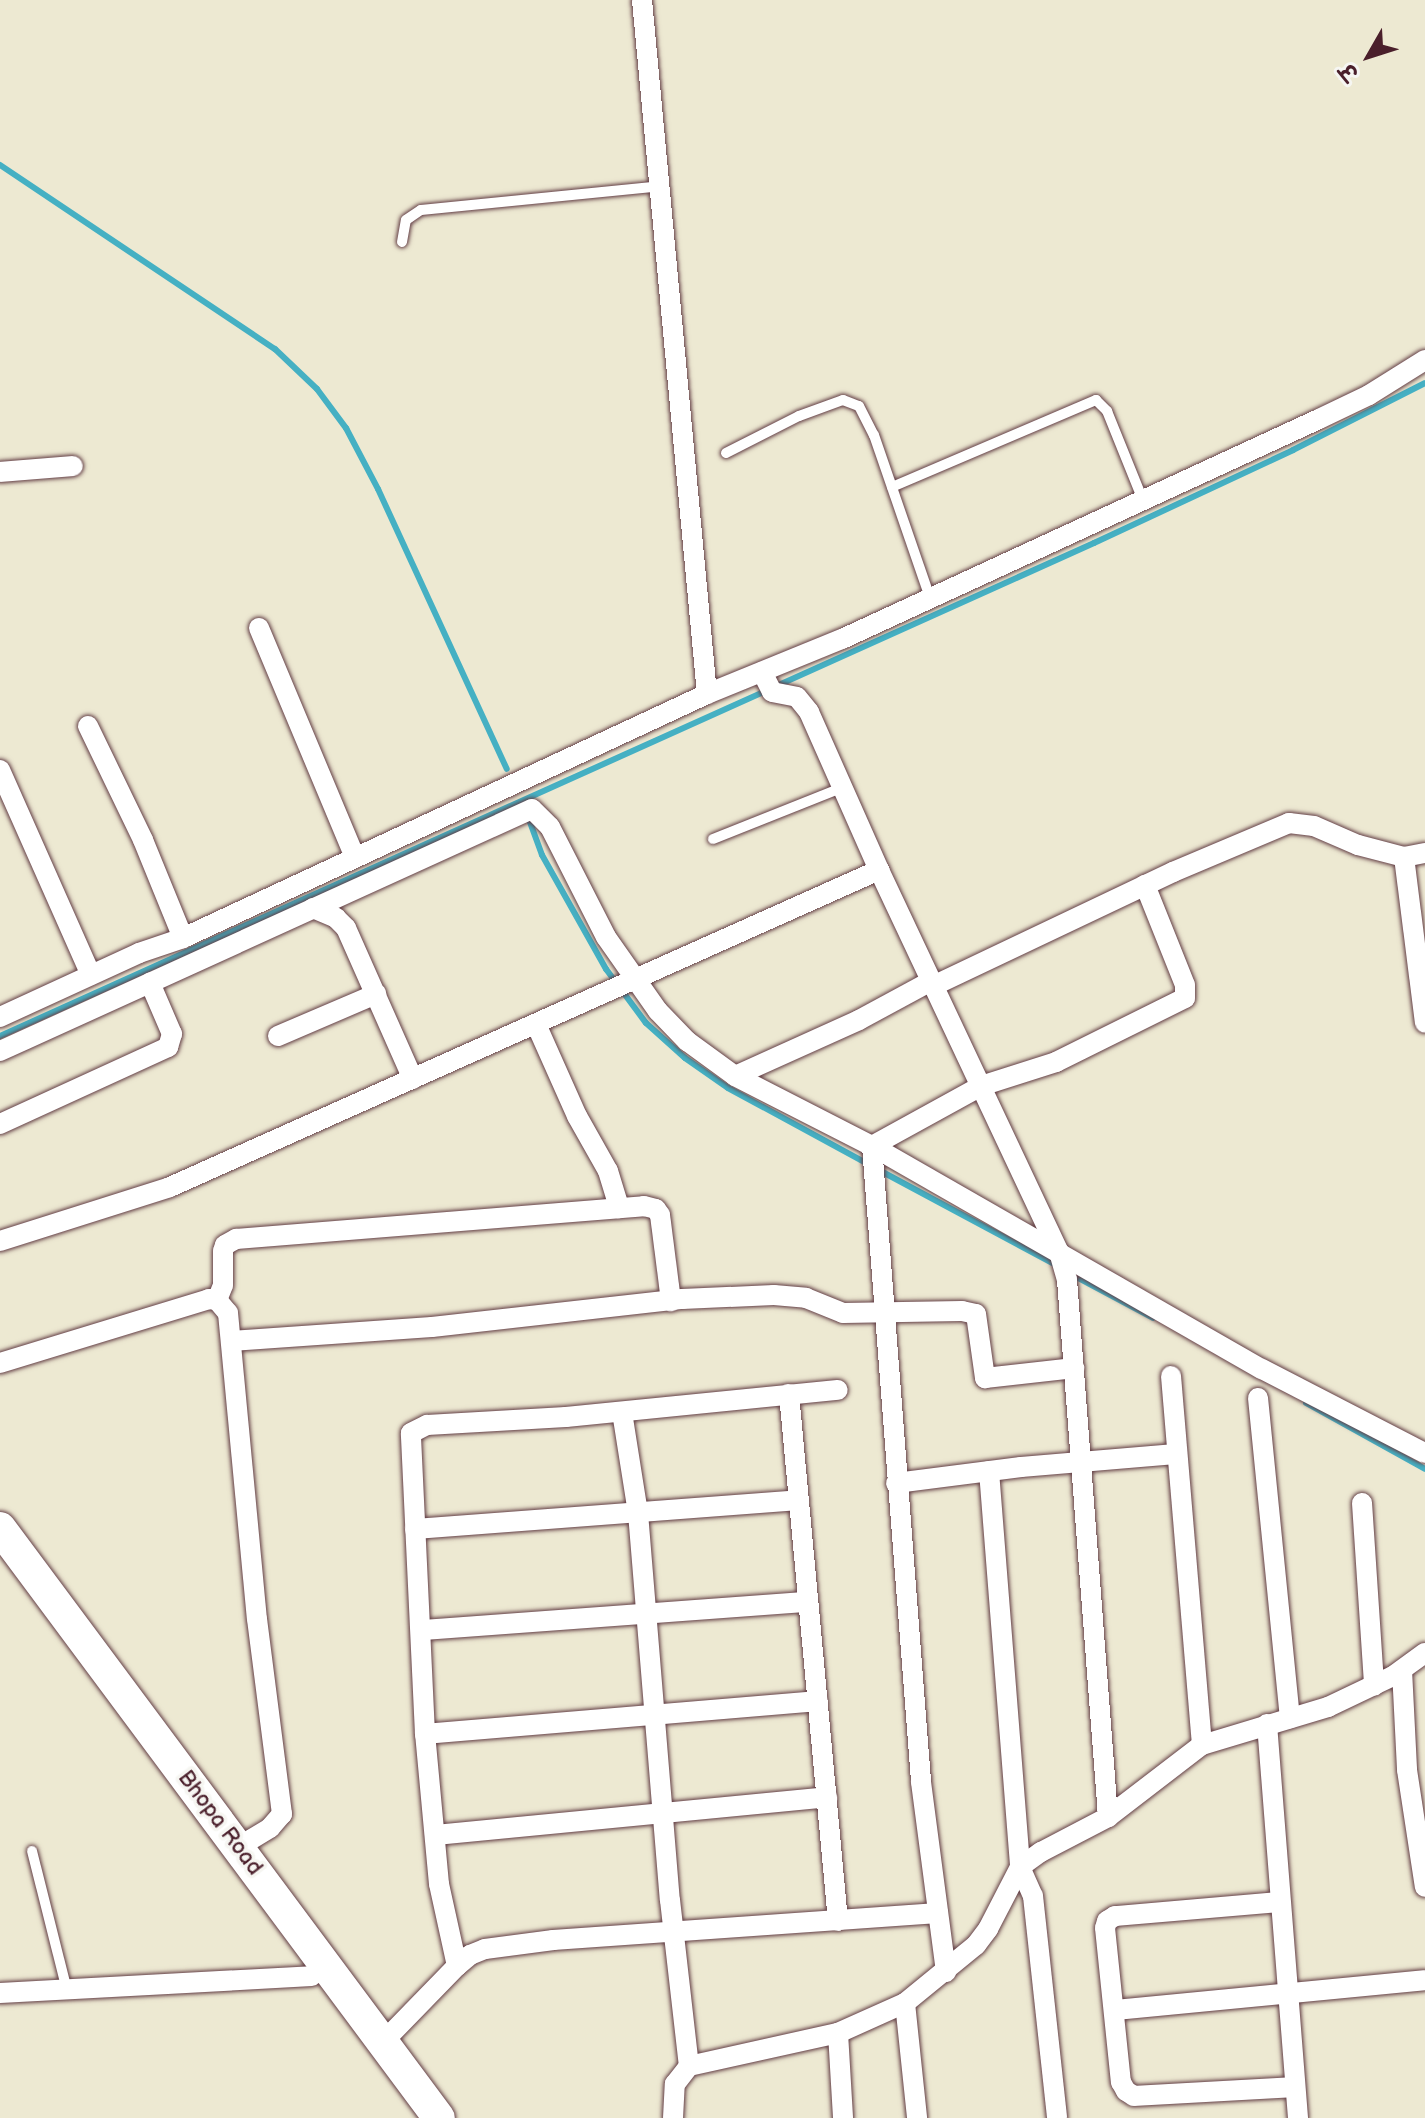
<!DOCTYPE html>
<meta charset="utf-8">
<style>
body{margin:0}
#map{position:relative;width:1425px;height:2118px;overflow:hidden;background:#ede9d2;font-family:"Balsamiq Sans","Playpen Sans Deva",sans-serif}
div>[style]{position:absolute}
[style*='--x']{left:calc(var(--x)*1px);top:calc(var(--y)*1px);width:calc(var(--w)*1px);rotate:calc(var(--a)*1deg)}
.stream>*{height:6px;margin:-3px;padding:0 3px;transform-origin:3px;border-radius:3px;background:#45b0c3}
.roads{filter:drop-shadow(0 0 2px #623d44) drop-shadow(0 0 2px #623d44)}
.service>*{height:10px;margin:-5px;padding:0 5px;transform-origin:5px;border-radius:5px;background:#fff}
.minor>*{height:20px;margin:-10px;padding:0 10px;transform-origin:10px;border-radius:10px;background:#fff}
.primary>*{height:32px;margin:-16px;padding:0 16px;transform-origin:16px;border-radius:16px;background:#fff}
span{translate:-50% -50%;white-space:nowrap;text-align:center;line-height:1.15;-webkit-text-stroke:7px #f6f6f2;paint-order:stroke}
.street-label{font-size:22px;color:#4a1f2b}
.north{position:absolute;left:1329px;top:16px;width:80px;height:80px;-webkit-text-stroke:6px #f6f6f2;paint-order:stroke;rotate:231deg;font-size:22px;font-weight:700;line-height:32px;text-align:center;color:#4a1f2b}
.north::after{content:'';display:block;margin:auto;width:28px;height:36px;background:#4a1f2b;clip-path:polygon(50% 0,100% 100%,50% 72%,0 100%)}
</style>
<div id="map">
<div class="stream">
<div style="--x:0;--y:165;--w:331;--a:33.8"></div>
<div style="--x:275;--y:349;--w:58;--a:43.6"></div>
<div style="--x:317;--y:389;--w:49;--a:53.4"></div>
<div style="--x:346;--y:428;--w:69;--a:62.3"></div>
<div style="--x:378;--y:489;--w:308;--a:65.3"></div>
<div style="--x:527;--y:814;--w:44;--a:69.9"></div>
<div style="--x:542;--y:855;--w:131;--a:60.7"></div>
<div style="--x:606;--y:969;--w:67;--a:53.5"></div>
<div style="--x:646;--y:1023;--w:52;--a:41.9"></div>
<div style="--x:685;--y:1058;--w:52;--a:34.9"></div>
<div style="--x:728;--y:1088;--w:159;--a:28.5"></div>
<div style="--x:0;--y:1036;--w:1200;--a:-24.26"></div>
<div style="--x:1094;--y:543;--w:220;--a:-25"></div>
<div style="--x:1293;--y:450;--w:148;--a:-26.9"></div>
<div style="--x:877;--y:1169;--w:205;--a:28.2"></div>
<div style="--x:1071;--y:1274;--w:93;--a:28.2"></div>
<div style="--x:1306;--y:1403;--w:136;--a:29"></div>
</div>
<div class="roads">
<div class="service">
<div style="--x:402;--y:242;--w:22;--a:-80"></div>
<div style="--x:406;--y:220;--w:18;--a:-34"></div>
<div style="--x:421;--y:210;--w:240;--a:-5.7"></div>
<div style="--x:726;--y:453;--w:82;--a:-26.9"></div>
<div style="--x:799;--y:416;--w:47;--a:-20"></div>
<div style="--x:843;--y:400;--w:17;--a:21"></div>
<div style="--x:859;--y:406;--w:33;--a:63"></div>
<div style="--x:874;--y:435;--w:172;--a:71"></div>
<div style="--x:892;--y:487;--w:222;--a:-23.1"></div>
<div style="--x:1096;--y:400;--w:16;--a:45"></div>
<div style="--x:1107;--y:411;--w:96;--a:68"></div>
<div style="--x:713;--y:839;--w:138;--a:-21.7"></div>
<div style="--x:32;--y:1851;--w:143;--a:75.9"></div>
</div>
<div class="minor">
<div style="--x:642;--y:0;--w:697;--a:84.65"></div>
<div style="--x:0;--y:472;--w:73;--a:-4.7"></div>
<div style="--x:259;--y:628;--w:249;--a:67.3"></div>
<div style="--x:762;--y:672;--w:22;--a:63"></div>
<div style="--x:772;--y:692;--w:25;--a:11"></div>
<div style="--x:797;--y:697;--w:19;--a:51"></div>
<div style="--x:809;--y:712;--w:173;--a:66.1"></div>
<div style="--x:879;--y:870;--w:422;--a:64.8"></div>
<div style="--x:1059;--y:1252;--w:29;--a:74"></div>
<div style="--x:1067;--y:1280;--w:539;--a:85.63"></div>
<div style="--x:88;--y:726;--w:127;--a:64.2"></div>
<div style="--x:143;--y:840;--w:106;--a:67.8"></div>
<div style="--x:0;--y:770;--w:224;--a:66.1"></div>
<div style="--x:1404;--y:857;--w:167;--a:82.8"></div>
<div style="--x:313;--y:908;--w:25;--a:23"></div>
<div style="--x:336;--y:918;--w:14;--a:45"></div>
<div style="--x:346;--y:928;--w:165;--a:66.1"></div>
<div style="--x:933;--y:986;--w:266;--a:-25.4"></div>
<div style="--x:1173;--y:872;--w:126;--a:-22.9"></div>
<div style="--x:1289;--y:823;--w:25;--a:7"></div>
<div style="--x:1314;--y:826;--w:48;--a:23.4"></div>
<div style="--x:1358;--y:845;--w:48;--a:14.6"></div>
<div style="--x:1404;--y:857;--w:21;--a:-11"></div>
<div style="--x:0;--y:1017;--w:153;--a:-24.7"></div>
<div style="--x:139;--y:953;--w:46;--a:-18.8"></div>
<div style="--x:183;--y:938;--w:578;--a:-24.97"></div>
<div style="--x:707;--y:694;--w:146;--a:-22.2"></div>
<div style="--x:842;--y:639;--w:525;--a:-24.76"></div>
<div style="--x:1319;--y:419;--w:55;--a:-25.6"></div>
<div style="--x:1369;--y:395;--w:66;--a:-32"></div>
<div style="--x:536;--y:1024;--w:101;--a:66"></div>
<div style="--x:577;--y:1116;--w:63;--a:60.6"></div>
<div style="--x:608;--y:1171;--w:39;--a:73"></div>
<div style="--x:278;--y:1036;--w:107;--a:-23.2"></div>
<div style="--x:0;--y:1051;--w:584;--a:-24.46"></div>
<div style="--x:532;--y:809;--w:25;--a:45"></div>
<div style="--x:550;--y:827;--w:123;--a:63"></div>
<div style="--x:606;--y:937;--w:90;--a:54.9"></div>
<div style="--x:658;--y:1011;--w:42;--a:46"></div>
<div style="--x:687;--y:1041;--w:59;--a:36.1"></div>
<div style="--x:735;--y:1076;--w:154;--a:27.1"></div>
<div style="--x:872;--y:1146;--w:449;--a:29.8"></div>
<div style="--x:1262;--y:1369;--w:183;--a:27.3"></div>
<div style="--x:735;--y:1076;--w:136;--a:-24.3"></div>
<div style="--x:859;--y:1020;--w:82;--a:-28.4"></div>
<div style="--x:0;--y:1124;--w:185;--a:-24.6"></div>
<div style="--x:168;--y:1047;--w:14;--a:-73"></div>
<div style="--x:172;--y:1034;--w:56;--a:-113.3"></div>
<div style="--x:0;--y:1241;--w:178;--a:-17.6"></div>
<div style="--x:170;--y:1187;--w:777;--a:-24.09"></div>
<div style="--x:217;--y:1300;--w:16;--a:-68"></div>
<div style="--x:223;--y:1285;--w:34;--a:-90"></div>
<div style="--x:223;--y:1251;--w:6;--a:-72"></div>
<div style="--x:225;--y:1245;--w:13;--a:-29"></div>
<div style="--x:236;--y:1239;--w:409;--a:-4.6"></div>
<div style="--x:644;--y:1206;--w:12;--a:14"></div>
<div style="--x:656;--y:1209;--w:7;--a:56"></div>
<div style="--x:660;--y:1215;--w:87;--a:82.7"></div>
<div style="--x:231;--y:1341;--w:201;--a:-4"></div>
<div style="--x:432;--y:1327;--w:252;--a:-6.4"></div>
<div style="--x:682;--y:1299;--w:92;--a:-2.5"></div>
<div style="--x:774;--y:1295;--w:32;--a:5"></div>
<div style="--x:806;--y:1298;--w:40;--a:22"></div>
<div style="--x:843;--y:1313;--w:119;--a:-1"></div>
<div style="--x:962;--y:1311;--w:14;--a:12"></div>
<div style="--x:976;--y:1314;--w:65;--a:82"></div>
<div style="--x:985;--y:1378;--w:90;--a:-6.4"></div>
<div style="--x:0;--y:1363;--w:219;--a:-17"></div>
<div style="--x:209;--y:1299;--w:8;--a:7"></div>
<div style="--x:217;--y:1300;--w:17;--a:50"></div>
<div style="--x:228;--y:1313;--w:307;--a:84.6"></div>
<div style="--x:257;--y:1619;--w:197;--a:82.7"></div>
<div style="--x:282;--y:1814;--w:18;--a:131"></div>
<div style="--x:270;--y:1828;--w:37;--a:149"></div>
<div style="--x:1171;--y:1376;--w:370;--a:85.2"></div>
<div style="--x:789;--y:1394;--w:529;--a:84.69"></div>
<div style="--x:1258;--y:1398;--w:322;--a:84.3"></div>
<div style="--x:622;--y:1412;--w:102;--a:81"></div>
<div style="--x:638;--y:1513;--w:388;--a:85.3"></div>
<div style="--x:670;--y:1900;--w:167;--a:83.5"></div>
<div style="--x:989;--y:1471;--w:397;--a:85.5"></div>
<div style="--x:1020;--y:1867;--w:32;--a:66"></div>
<div style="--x:1033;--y:1896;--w:223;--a:83.8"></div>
<div style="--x:896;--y:1483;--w:126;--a:-7.3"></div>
<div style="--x:1021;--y:1467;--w:155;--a:-4.8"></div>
<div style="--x:1362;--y:1503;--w:183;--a:86.2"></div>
<div style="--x:415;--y:1529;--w:385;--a:-4.3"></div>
<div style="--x:423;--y:1630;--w:386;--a:-4.2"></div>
<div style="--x:1402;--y:1670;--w:100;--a:87.1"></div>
<div style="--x:1407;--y:1770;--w:118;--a:81.3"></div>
<div style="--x:1267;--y:1724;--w:395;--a:85.5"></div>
<div style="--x:425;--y:1734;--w:394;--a:-4.8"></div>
<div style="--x:435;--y:1835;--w:394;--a:-5.5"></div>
<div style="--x:1279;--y:1902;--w:165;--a:175.1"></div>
<div style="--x:1115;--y:1916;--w:9;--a:148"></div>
<div style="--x:1107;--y:1921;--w:7;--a:106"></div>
<div style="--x:1105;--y:1928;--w:155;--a:84.1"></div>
<div style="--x:1121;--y:2082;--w:10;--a:61"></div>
<div style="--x:1126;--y:2091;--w:9;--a:32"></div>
<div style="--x:1134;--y:2096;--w:161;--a:-3.2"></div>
<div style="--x:457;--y:1966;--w:84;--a:-102.4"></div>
<div style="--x:439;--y:1884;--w:151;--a:-95.3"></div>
<div style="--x:425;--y:1734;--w:301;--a:-92.7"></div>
<div style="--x:411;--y:1433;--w:18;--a:-27"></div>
<div style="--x:427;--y:1425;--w:139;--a:-3.3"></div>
<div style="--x:566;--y:1417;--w:273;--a:-5.7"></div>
<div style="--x:946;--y:1972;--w:193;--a:-97.5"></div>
<div style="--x:921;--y:1781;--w:637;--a:-94.41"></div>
<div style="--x:872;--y:1146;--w:124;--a:-28.8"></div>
<div style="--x:981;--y:1086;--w:79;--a:-17.7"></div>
<div style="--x:1056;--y:1062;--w:144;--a:-26.4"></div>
<div style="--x:1185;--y:998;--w:13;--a:-90"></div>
<div style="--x:1185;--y:985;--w:108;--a:-111.8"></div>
<div style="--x:0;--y:1993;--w:312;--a:-3.1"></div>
<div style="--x:905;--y:2003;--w:116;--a:84"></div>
<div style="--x:1115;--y:2010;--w:311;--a:-5.5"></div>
<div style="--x:838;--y:2033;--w:85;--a:86.6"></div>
<div style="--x:383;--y:2042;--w:106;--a:-45.8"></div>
<div style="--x:457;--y:1966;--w:17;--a:-40"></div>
<div style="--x:470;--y:1955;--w:16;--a:-22"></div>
<div style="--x:485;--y:1949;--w:69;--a:-7.5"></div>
<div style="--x:553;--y:1940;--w:386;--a:-4"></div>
<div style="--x:673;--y:2118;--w:34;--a:-87"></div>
<div style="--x:675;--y:2084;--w:23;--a:-52"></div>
<div style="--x:689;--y:2066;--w:153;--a:-12.5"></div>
<div style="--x:838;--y:2033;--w:73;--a:-24.1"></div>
<div style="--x:905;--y:2003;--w:92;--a:-39.2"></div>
<div style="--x:976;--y:1945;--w:20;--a:-53"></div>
<div style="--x:988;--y:1929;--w:70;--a:-62.7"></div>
<div style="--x:1020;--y:1867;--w:26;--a:-36"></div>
<div style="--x:1041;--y:1852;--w:76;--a:-27.6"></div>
<div style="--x:1108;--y:1817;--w:118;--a:-37.5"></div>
<div style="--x:1202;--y:1745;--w:132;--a:-16.8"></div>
<div style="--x:1328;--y:1707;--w:72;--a:-25.5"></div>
<div style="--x:1393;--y:1676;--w:39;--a:-36"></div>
</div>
<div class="primary">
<div style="--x:0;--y:1528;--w:735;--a:53.35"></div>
</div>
</div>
<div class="street-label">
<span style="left:220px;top:1823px;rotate:53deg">Bhopa Road</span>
</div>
<div class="north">उ</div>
</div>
